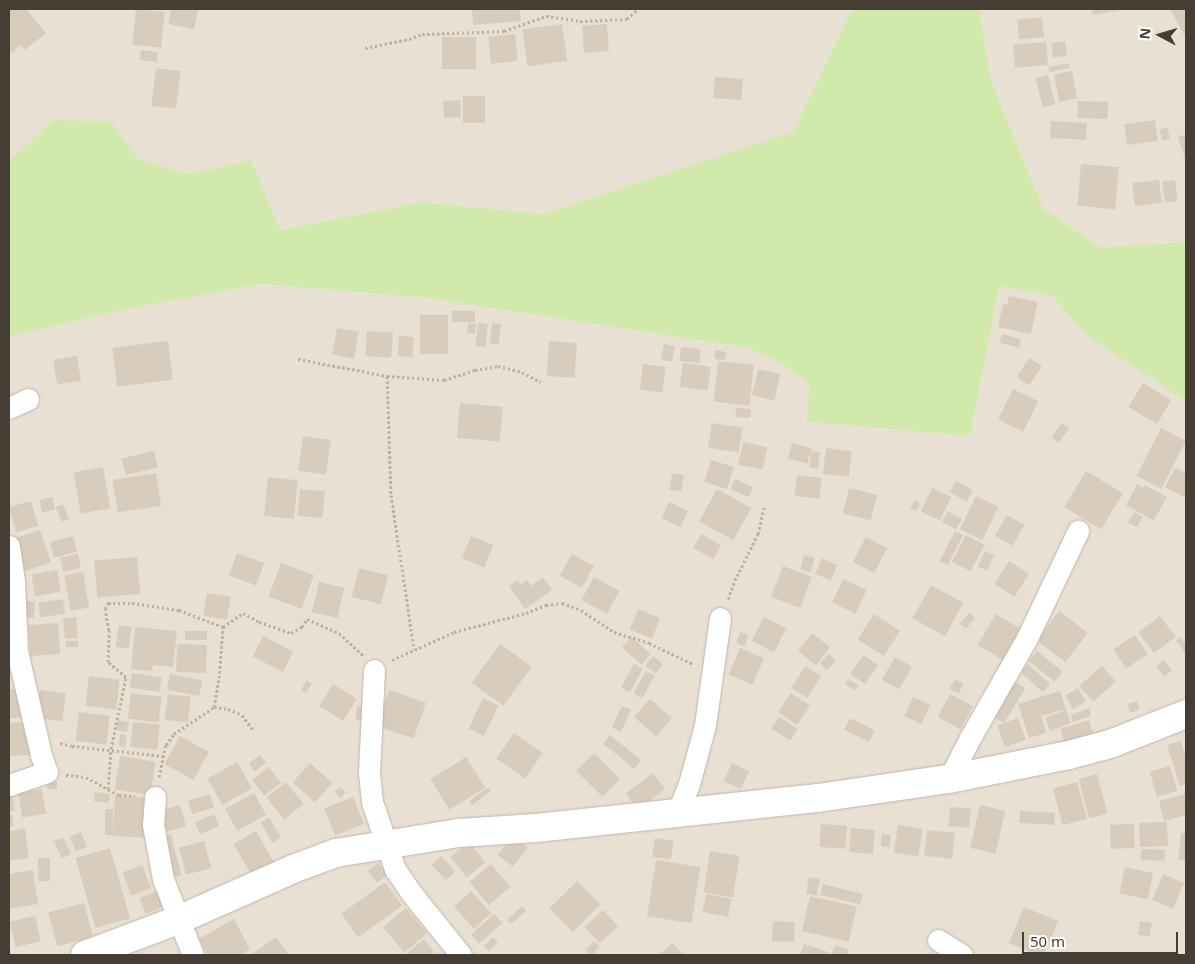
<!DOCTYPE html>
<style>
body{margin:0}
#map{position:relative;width:1195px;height:964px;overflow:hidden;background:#f3eee5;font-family:"Noto Sans",sans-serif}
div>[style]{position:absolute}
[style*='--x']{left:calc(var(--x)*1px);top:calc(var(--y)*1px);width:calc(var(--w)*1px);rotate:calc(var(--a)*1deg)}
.residential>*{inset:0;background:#e8e0d3}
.green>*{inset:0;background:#d1eaac}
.building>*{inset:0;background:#d8ccbd;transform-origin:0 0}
.path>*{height:3px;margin-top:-1.5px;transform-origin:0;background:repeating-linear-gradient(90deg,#c2b198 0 2.5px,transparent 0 5px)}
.roads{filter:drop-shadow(0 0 1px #bfb6a8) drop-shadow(0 0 1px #bfb6a8)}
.minor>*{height:21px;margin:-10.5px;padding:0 10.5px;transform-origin:10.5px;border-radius:10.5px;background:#fff}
.tertiary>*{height:28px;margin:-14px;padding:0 14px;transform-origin:14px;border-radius:14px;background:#fff}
span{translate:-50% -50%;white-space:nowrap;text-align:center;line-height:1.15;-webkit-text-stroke:4px #fff;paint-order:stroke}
.frame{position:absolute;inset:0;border:10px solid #463e35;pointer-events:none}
.north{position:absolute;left:1135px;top:10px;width:50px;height:50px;-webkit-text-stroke:4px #fff;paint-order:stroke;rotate:276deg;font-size:14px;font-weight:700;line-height:20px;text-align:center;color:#463e35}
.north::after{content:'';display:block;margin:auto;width:18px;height:22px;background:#463e35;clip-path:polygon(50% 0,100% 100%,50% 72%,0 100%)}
.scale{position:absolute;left:1022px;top:932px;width:156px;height:22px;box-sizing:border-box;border:2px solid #463e35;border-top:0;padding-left:6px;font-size:15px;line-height:18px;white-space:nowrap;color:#463e35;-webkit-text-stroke:4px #fff;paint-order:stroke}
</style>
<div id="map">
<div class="residential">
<div style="clip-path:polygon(9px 9px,858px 9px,849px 15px,793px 132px,543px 214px,422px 202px,279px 230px,251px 160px,189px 174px,138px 159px,111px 121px,53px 120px,9px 161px)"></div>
<div style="clip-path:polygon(979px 9px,1186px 9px,1186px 242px,1099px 247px,1043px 208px,991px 81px)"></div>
<div style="clip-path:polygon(261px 284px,427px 298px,749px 348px,784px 365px,809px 383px,807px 422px,970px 436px,999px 286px,1052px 296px,1088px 336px,1186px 401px,1186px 955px,9px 955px,9px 336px,132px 308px)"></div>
</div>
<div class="green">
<div style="clip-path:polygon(858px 9px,979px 9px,991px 81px,1043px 208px,1099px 247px,1186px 242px,1186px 401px,1088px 336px,1052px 296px,999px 286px,970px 436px,807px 422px,809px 383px,784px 365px,749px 348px,427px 298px,261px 284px,132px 308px,9px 336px,9px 161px,53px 120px,111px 121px,138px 159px,189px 174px,251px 160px,280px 230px,422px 202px,543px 214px,793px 132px,849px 15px)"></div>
</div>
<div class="building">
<div style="clip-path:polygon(9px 9px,26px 9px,46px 33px,25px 50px,21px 45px,12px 53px,9px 49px)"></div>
<div style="left:136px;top:9px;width:29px;height:36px;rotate:6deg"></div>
<div style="clip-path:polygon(171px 9px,198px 9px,194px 29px,168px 24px)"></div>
<div style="clip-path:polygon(472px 9px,520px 9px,521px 21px,473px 25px)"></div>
<div style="clip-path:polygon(1091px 9px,1120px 9px,1120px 10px,1093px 15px)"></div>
<div style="clip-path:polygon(1170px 9px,1186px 9px,1186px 33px,1184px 35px)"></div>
<div style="left:1042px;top:17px;width:20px;height:25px;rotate:84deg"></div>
<div style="left:562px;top:24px;width:37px;height:40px;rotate:82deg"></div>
<div style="left:607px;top:24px;width:27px;height:25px;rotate:86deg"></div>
<div style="left:515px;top:34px;width:27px;height:27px;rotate:84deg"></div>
<div style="left:442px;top:37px;width:34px;height:32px"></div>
<div style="left:1065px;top:41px;width:15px;height:14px;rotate:82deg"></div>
<div style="left:1046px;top:42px;width:23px;height:33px;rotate:85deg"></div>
<div style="left:141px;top:50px;width:17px;height:10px;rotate:7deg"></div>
<div style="left:1069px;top:63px;width:5px;height:21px;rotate:79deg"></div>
<div style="left:156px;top:68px;width:25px;height:38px;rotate:7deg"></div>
<div style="left:1072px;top:71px;width:28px;height:18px;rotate:80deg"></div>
<div style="left:1048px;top:75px;width:30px;height:13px;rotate:76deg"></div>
<div style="left:715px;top:77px;width:28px;height:21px;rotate:4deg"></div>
<div style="left:463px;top:96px;width:22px;height:27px"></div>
<div style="left:460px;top:100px;width:17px;height:17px;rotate:87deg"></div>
<div style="left:1078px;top:101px;width:30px;height:17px;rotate:2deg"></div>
<div style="left:1155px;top:120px;width:21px;height:31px;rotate:82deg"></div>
<div style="left:1051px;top:121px;width:36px;height:17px;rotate:3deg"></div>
<div style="clip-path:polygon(1167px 127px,1170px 139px,1163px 141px,1159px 130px)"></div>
<div style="clip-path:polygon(1186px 134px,1186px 162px,1178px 137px)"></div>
<div style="left:1081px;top:164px;width:38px;height:42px;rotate:5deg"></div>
<div style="left:1159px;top:180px;width:23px;height:27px;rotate:83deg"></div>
<div style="left:1175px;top:180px;width:21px;height:13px;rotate:82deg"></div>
<div style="clip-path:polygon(1009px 296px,1038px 302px,1031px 334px,998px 327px,1003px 304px,1007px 304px)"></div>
<div style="left:452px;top:311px;width:23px;height:11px"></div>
<div style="left:420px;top:315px;width:28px;height:39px"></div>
<div style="left:468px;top:323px;width:8px;height:10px;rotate:7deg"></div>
<div style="left:478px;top:323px;width:10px;height:23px;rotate:6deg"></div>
<div style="left:492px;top:323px;width:9px;height:21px;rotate:6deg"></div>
<div style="left:337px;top:328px;width:22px;height:27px;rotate:10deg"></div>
<div style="left:367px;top:331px;width:26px;height:25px;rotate:4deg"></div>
<div style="left:1002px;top:334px;width:20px;height:9px;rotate:15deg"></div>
<div style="left:399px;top:336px;width:15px;height:20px;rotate:4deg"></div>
<div style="left:168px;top:341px;width:39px;height:56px;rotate:83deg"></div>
<div style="left:549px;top:341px;width:28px;height:35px;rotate:4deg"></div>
<div style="left:664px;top:344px;width:11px;height:16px;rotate:10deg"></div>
<div style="left:681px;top:347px;width:20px;height:14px;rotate:6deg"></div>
<div style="clip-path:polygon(715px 350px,726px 352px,725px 360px,715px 359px)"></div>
<div style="left:77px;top:356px;width:25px;height:24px;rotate:81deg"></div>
<div style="left:1029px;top:358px;width:15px;height:23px;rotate:32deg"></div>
<div style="left:718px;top:361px;width:36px;height:41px;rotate:6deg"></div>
<div style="left:683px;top:363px;width:28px;height:24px;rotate:8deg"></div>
<div style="left:643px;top:364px;width:23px;height:26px;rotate:7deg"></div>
<div style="left:758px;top:369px;width:23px;height:27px;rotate:13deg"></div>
<div style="left:1143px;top:383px;width:33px;height:28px;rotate:31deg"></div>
<div style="left:1013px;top:389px;width:28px;height:34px;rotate:26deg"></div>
<div style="left:460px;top:403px;width:43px;height:35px;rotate:5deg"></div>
<div style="left:736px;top:408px;width:15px;height:9px;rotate:4deg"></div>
<div style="left:712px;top:423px;width:31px;height:25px;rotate:9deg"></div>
<div style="left:1062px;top:423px;width:9px;height:18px;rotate:36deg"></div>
<div style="left:1161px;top:428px;width:28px;height:54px;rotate:27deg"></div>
<div style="left:303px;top:436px;width:28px;height:35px;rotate:8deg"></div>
<div style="left:743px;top:442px;width:25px;height:23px;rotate:12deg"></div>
<div style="left:792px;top:443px;width:20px;height:16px;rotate:15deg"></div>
<div style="left:826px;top:448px;width:26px;height:26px;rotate:7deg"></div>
<div style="left:154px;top:451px;width:17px;height:33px;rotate:77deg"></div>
<div style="left:811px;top:451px;width:9px;height:17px;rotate:6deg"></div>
<div style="left:711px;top:460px;width:24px;height:23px;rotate:17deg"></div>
<div style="left:103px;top:467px;width:42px;height:30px;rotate:80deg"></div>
<div style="clip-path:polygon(1175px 468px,1186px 473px,1186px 498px,1165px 487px)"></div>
<div style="left:1086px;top:471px;width:43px;height:42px;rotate:31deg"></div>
<div style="left:156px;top:473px;width:33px;height:44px;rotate:81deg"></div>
<div style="left:672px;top:473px;width:12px;height:17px;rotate:9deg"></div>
<div style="left:797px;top:475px;width:25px;height:21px;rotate:7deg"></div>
<div style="left:268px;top:477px;width:30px;height:39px;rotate:6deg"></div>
<div style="left:735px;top:479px;width:20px;height:11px;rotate:24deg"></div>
<div style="left:956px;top:481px;width:19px;height:13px;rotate:28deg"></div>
<div style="left:1137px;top:484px;width:7px;height:24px;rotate:27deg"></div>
<div style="left:1145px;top:485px;width:25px;height:27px;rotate:29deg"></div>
<div style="left:849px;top:488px;width:29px;height:26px;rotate:14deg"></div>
<div style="left:932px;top:488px;width:21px;height:26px;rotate:25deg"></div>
<div style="left:300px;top:489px;width:25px;height:27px;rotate:5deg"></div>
<div style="left:717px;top:489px;width:39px;height:37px;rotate:29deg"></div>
<div style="left:976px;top:496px;width:25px;height:37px;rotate:26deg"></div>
<div style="left:52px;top:497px;width:13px;height:13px;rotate:77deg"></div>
<div style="left:915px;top:500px;width:7px;height:9px;rotate:34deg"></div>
<div style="left:31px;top:501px;width:26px;height:23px;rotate:74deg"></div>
<div style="left:669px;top:502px;width:21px;height:18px;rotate:25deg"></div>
<div style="left:63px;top:504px;width:16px;height:8px;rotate:68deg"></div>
<div style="left:948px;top:511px;width:16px;height:12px;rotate:30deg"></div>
<div style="left:1134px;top:512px;width:10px;height:12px;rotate:29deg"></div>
<div style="left:1007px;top:515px;width:20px;height:24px;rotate:30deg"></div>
<div style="left:40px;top:530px;width:34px;height:28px;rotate:71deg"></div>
<div style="left:955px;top:531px;width:9px;height:34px;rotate:27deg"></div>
<div style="left:701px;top:534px;width:23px;height:16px;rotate:29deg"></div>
<div style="left:966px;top:535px;width:21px;height:30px;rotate:28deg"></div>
<div style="left:73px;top:536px;width:16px;height:24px;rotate:75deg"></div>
<div style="left:471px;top:536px;width:24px;height:24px;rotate:22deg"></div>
<div style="left:866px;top:537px;width:24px;height:28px;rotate:28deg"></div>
<div style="left:985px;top:551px;width:10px;height:17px;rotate:24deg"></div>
<div style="left:237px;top:553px;width:29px;height:24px;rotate:20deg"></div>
<div style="left:78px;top:554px;width:14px;height:18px;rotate:78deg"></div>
<div style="left:572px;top:554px;width:25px;height:25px;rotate:29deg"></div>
<div style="left:804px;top:555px;width:11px;height:15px;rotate:15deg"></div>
<div style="left:137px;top:557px;width:37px;height:43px;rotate:85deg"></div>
<div style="left:822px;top:558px;width:17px;height:17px;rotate:24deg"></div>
<div style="left:1009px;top:561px;width:24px;height:27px;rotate:33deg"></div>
<div style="left:281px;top:563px;width:35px;height:36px;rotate:20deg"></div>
<div style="left:783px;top:566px;width:31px;height:33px;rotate:21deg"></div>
<div style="left:359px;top:568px;width:30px;height:30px;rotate:14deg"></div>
<div style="left:57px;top:570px;width:22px;height:26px;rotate:80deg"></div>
<div style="left:83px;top:572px;width:36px;height:19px;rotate:80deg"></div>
<div style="clip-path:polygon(543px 577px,552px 590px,525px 609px,509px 586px,517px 580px,521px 584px,527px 580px,531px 586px)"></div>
<div style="left:594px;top:577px;width:29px;height:26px;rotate:29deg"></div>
<div style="left:843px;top:579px;width:26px;height:26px;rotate:25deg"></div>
<div style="left:319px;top:582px;width:26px;height:31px;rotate:13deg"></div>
<div style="left:931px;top:585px;width:37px;height:38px;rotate:29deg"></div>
<div style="left:207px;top:593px;width:24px;height:23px;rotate:9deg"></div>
<div style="left:63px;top:599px;width:15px;height:25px;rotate:82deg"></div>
<div style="left:23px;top:601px;width:12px;height:16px;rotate:5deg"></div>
<div style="left:638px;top:609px;width:24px;height:22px;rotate:22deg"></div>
<div style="left:1059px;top:611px;width:36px;height:37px;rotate:37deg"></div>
<div style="left:969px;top:613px;width:8px;height:14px;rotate:40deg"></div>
<div style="left:874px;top:614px;width:31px;height:30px;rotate:33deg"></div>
<div style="left:996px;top:614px;width:31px;height:36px;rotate:31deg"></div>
<div style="left:1160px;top:616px;width:26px;height:27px;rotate:53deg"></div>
<div style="left:76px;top:617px;width:21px;height:13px;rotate:85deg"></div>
<div style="left:764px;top:617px;width:25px;height:27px;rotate:27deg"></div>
<div style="left:58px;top:623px;width:31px;height:30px;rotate:86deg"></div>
<div style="left:119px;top:625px;width:13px;height:22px;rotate:9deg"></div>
<div style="clip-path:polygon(135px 627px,177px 631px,173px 667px,153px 665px,152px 671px,131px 669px)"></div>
<div style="left:185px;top:631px;width:22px;height:9px"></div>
<div style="left:740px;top:632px;width:9px;height:12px;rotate:18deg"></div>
<div style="left:812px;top:633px;width:23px;height:23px;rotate:38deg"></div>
<div style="left:1135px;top:635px;width:23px;height:26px;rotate:56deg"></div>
<div style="left:263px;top:636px;width:34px;height:23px;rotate:27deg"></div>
<div style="left:631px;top:637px;width:26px;height:14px;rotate:40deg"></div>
<div style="clip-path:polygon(1180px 637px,1186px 645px,1186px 654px,1176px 640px)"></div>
<div style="left:66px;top:641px;width:12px;height:6px"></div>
<div style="left:177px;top:644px;width:30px;height:28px;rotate:2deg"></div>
<div style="left:500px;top:644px;width:39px;height:48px;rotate:36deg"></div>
<div style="left:740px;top:648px;width:26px;height:29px;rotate:23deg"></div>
<div style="left:1037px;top:651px;width:33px;height:13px;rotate:39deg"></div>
<div style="left:829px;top:654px;width:10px;height:13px;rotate:45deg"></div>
<div style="left:863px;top:655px;width:18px;height:23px;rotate:34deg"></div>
<div style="left:653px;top:656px;width:13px;height:12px;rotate:39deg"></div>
<div style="left:895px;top:657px;width:20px;height:26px;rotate:30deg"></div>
<div style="left:1164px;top:660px;width:13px;height:10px;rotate:51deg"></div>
<div style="left:634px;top:664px;width:10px;height:27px;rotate:29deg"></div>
<div style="left:1028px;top:664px;width:30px;height:11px;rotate:42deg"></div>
<div style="left:805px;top:666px;width:19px;height:26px;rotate:32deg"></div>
<div style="left:1102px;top:666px;width:21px;height:30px;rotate:49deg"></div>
<div style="left:646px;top:671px;width:10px;height:26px;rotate:29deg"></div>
<div style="left:132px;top:673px;width:30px;height:15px;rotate:8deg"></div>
<div style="left:170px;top:674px;width:33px;height:16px;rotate:11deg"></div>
<div style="left:89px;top:676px;width:31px;height:30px;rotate:7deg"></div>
<div style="left:848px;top:679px;width:12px;height:6px;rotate:31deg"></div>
<div style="left:955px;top:679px;width:10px;height:11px;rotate:29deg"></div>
<div style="clip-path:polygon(307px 680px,312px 684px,306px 693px,301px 690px)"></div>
<div style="left:1015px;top:682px;width:12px;height:41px;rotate:31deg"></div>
<div style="left:333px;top:684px;width:28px;height:26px;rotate:32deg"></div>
<div style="left:1078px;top:688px;width:16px;height:15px;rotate:60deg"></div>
<div style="left:9px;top:689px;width:16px;height:29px"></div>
<div style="left:40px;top:690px;width:26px;height:28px;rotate:7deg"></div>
<div style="left:389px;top:690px;width:39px;height:38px;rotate:19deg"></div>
<div style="clip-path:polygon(1060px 691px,1066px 709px,1041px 716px,1046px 733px,1029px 738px,1018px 704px)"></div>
<div style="left:131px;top:693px;width:31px;height:26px;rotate:7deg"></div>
<div style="left:791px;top:693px;width:23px;height:23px;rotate:34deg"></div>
<div style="left:168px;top:694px;width:23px;height:26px;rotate:7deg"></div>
<div style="left:950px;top:694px;width:26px;height:26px;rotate:28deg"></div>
<div style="left:913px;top:697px;width:19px;height:21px;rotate:25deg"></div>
<div style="left:483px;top:698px;width:17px;height:34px;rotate:25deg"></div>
<div style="left:650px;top:699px;width:29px;height:24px;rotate:41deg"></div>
<div style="left:1137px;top:701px;width:9px;height:10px;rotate:72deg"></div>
<div style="left:357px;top:706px;width:11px;height:14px;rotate:5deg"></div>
<div style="clip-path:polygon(622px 706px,631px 709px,621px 732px,612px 727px)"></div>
<div style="clip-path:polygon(1089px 708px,1091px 716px,1073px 722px,1071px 715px)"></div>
<div style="left:1066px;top:710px;width:14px;height:22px;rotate:69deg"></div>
<div style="left:79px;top:712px;width:31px;height:29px;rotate:7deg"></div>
<div style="left:779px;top:717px;width:22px;height:14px;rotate:32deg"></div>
<div style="left:850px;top:718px;width:28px;height:13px;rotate:27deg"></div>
<div style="left:1018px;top:718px;width:23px;height:22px;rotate:70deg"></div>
<div style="left:117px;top:720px;width:12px;height:10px;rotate:9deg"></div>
<div style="left:1089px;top:720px;width:14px;height:30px;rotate:73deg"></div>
<div style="left:30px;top:722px;width:33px;height:21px;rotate:88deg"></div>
<div style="left:133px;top:722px;width:27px;height:25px;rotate:6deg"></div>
<div style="left:514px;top:733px;width:35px;height:31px;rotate:35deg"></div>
<div style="clip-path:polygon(120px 734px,127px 735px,125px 747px,119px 746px)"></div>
<div style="left:610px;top:735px;width:40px;height:11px;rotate:39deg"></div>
<div style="left:180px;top:736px;width:33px;height:32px;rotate:29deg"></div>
<div style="clip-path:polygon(1181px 741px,1186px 757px,1186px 784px,1180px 786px,1167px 745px)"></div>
<div style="left:594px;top:753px;width:37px;height:25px;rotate:45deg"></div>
<div style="left:260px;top:755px;width:10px;height:14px;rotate:53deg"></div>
<div style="left:120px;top:756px;width:36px;height:34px;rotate:9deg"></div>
<div style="left:466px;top:757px;width:36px;height:42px;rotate:58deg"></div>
<div style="left:237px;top:762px;width:30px;height:34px;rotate:60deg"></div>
<div style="left:310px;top:763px;width:30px;height:26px;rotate:42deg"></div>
<div style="left:732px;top:763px;width:19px;height:20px;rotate:25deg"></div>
<div style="left:1170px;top:766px;width:26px;height:21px;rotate:74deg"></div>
<div style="left:269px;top:767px;width:20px;height:21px;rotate:53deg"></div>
<div style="left:653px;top:773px;width:20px;height:34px;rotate:53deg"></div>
<div style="left:1097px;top:774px;width:41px;height:19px;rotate:75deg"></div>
<div style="left:47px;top:782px;width:10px;height:7px"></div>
<div style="left:286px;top:782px;width:28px;height:25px;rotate:51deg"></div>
<div style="left:1077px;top:782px;width:38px;height:25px;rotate:75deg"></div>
<div style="clip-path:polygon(341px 787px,346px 792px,340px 798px,335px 791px)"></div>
<div style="left:488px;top:787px;width:5px;height:24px;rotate:53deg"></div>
<div style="left:42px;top:789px;width:25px;height:24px;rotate:81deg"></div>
<div style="left:95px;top:792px;width:15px;height:9px;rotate:8deg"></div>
<div style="clip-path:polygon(12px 793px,15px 811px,9px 812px,9px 794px)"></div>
<div style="left:254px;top:793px;width:25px;height:33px;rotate:61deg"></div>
<div style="left:210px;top:794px;width:14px;height:23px;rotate:73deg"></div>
<div style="clip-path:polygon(1185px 794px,1186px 815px,1164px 821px,1159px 801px)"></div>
<div style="left:115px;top:796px;width:35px;height:40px;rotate:3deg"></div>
<div style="left:353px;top:797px;width:29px;height:31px;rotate:68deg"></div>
<div style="left:180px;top:805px;width:22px;height:20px;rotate:74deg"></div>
<div style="left:980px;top:805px;width:26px;height:44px;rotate:13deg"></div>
<div style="left:950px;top:807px;width:21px;height:19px;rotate:5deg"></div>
<div style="left:105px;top:809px;width:8px;height:26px"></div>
<div style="left:1020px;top:811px;width:35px;height:12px;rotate:3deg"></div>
<div style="clip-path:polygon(12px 814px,14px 826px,9px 827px,9px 815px)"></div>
<div style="left:214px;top:814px;width:13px;height:21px;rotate:67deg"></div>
<div style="left:269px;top:817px;width:24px;height:10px;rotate:60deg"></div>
<div style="left:1167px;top:822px;width:24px;height:28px;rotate:88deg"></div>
<div style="left:821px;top:824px;width:26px;height:23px;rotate:4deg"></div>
<div style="left:1134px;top:824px;width:24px;height:24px;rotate:88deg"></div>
<div style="left:898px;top:825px;width:25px;height:28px;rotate:9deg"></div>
<div style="clip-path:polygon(25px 828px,29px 858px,9px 861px,9px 831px)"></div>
<div style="left:851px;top:828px;width:24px;height:24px;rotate:5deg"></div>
<div style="left:927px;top:830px;width:28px;height:26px;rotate:6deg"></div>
<div style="left:256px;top:831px;width:36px;height:26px;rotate:60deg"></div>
<div style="left:81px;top:832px;width:16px;height:12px;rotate:68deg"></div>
<div style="clip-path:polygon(1181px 833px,1186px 833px,1186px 861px,1178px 860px)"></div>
<div style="left:171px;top:834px;width:42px;height:10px;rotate:76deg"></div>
<div style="left:882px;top:834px;width:9px;height:12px;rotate:6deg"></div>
<div style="left:513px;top:836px;width:19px;height:24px;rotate:39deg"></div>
<div style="left:63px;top:837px;width:19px;height:10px;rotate:65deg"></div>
<div style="left:655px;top:838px;width:19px;height:19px;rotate:9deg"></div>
<div style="left:204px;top:841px;width:28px;height:26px;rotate:75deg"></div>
<div style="left:469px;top:842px;width:26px;height:24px;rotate:51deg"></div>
<div style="left:110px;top:848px;width:73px;height:36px;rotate:74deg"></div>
<div style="left:1141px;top:849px;width:24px;height:11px;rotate:2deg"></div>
<div style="left:710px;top:851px;width:30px;height:42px;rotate:9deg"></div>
<div style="left:441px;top:856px;width:21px;height:13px;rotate:47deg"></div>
<div style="left:38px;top:858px;width:12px;height:23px"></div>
<div style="left:656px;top:860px;width:45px;height:57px;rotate:9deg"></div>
<div style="left:378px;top:863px;width:15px;height:13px;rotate:53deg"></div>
<div style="left:491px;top:864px;width:30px;height:28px;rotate:50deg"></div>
<div style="left:142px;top:865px;width:25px;height:21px;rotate:69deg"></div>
<div style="left:1125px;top:867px;width:29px;height:27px;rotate:12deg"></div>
<div style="clip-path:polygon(33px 870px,38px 904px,9px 909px,9px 874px)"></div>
<div style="left:1163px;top:874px;width:23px;height:28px;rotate:23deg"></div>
<div style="left:809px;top:877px;width:11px;height:17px;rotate:10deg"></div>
<div style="left:577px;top:881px;width:33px;height:39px;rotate:45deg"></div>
<div style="left:385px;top:882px;width:29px;height:54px;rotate:54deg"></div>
<div style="left:823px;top:884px;width:41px;height:11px;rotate:14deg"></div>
<div style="left:160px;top:890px;width:17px;height:22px;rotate:69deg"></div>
<div style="left:471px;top:891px;width:30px;height:23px;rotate:48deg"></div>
<div style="left:706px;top:894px;width:26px;height:18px;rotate:11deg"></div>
<div style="left:810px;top:896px;width:48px;height:36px;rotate:13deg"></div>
<div style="left:84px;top:903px;width:35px;height:37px;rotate:75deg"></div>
<div style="clip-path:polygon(522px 906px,526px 911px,511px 924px,507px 920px)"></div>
<div style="clip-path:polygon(1024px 907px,1058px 921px,1044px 955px,1037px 955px,1009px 943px)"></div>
<div style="left:406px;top:908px;width:33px;height:30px;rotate:50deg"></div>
<div style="left:603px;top:910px;width:22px;height:25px;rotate:47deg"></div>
<div style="left:494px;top:914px;width:12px;height:31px;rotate:48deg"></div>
<div style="left:35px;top:916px;width:26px;height:26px;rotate:77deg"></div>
<div style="clip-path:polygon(234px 919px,250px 949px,240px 955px,208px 955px,199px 939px)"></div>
<div style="left:773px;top:921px;width:22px;height:20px;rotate:3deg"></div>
<div style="left:1140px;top:921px;width:12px;height:14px;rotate:9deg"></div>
<div style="clip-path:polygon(276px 937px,289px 955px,251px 955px)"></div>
<div style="left:493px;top:937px;width:7px;height:13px;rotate:45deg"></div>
<div style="clip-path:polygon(424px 939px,434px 952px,430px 955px,409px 955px,407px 953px)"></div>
<div style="left:594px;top:941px;width:8px;height:12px;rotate:45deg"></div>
<div style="clip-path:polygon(673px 943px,683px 955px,658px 955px)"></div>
<div style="clip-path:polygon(804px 944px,828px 952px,827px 955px,800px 955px)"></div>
<div style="clip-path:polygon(835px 945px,849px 950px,847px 955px,831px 955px)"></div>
</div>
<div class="path">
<div style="--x:365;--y:48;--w:45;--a:-11.6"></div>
<div style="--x:409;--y:39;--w:14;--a:-21"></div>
<div style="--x:422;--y:34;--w:82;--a:-2.1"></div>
<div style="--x:504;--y:31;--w:45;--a:-19.7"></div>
<div style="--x:546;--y:16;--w:34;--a:8"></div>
<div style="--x:580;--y:21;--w:47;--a:-2.4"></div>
<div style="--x:627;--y:19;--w:15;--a:-42"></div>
<div style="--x:298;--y:359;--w:91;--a:10.8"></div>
<div style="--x:387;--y:376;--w:119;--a:88.1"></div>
<div style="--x:391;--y:495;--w:156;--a:81.5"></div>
<div style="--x:387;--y:376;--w:57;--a:4"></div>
<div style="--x:444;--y:380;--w:33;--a:-18"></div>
<div style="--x:475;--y:370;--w:23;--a:-10"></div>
<div style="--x:498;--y:366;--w:25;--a:14"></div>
<div style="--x:522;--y:372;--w:21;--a:29"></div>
<div style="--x:728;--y:599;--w:25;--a:-69"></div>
<div style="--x:737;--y:576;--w:47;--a:-63.4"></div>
<div style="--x:758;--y:534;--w:27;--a:-77"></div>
<div style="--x:392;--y:660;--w:68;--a:-24.3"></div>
<div style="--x:454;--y:632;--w:74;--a:-14.8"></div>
<div style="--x:526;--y:613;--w:22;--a:-22"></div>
<div style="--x:546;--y:605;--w:16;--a:-7"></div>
<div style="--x:562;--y:603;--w:20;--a:20"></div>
<div style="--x:581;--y:610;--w:40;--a:34"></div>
<div style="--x:614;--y:632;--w:37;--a:17"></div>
<div style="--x:649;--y:643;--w:49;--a:25.5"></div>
<div style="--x:214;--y:707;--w:29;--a:-80"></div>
<div style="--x:219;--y:678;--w:51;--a:-85.5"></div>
<div style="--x:223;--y:627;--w:24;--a:-35"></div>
<div style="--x:243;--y:613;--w:18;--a:29"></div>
<div style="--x:259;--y:622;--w:34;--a:19"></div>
<div style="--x:291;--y:633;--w:13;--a:-29"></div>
<div style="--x:302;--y:627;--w:9;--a:-58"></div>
<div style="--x:307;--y:619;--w:35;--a:24"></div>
<div style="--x:339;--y:633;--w:33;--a:43"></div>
<div style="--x:60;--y:743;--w:12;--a:14"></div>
<div style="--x:72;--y:746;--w:92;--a:6.3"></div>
<div style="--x:66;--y:775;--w:20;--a:6"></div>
<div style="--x:86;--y:777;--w:38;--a:29"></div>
<div style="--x:119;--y:795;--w:16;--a:4"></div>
<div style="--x:159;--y:777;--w:33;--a:-78"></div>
<div style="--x:166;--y:745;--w:14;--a:-54"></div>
<div style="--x:174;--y:734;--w:48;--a:-34"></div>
<div style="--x:214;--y:707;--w:14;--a:8"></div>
<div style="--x:228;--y:709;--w:15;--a:23"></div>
<div style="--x:242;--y:715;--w:19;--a:54"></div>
<div style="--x:108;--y:789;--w:40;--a:-85.7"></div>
<div style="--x:111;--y:749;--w:74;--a:-78.2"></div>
<div style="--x:126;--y:677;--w:23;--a:-140"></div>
<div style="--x:108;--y:662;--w:32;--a:-88"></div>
<div style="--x:109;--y:630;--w:21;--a:-101"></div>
<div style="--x:105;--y:609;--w:7;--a:-63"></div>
<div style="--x:108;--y:603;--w:24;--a:0"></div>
<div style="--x:132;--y:603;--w:48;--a:8.5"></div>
<div style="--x:179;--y:610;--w:47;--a:21.1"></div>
</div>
<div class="roads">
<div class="minor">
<div style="--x:9;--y:408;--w:21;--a:-25"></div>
<div style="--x:9;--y:546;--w:34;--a:82"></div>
<div style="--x:14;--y:580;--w:71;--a:87.6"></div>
<div style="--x:17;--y:651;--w:107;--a:77"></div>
<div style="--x:41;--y:755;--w:18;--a:71"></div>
<div style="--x:47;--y:772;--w:40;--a:161.1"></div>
<div style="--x:374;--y:670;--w:103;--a:92.8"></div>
<div style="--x:369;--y:773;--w:29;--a:84"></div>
<div style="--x:372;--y:802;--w:71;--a:71.1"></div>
<div style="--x:395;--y:869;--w:30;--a:56"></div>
<div style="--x:412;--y:894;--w:78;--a:51.2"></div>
<div style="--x:949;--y:779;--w:46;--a:-62.9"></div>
<div style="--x:970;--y:738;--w:115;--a:-60.3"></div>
<div style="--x:1027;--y:638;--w:119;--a:-64.5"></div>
<div style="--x:155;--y:797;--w:28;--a:94"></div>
<div style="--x:153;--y:825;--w:55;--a:79.5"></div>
<div style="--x:163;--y:879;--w:82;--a:68.5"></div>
<div style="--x:678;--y:811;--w:29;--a:-68"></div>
<div style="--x:689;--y:784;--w:61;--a:-74.8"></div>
<div style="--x:705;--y:725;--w:108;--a:-82"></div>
<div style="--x:938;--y:940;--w:28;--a:32"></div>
</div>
<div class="tertiary">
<div style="--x:85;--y:955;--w:99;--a:-20.6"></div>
<div style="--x:178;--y:920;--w:126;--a:-23.9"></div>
<div style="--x:293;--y:869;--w:46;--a:-20.4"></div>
<div style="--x:336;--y:853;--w:124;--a:-9.3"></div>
<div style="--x:458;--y:833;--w:78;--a:-3.7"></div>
<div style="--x:536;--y:828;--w:284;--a:-6.1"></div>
<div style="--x:818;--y:798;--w:132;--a:-8.3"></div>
<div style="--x:949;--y:779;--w:122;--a:-11.3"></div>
<div style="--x:1069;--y:755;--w:42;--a:-15"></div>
<div style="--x:1110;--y:744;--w:82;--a:-21.5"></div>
</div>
</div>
<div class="frame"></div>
<div class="north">N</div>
<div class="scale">50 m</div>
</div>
